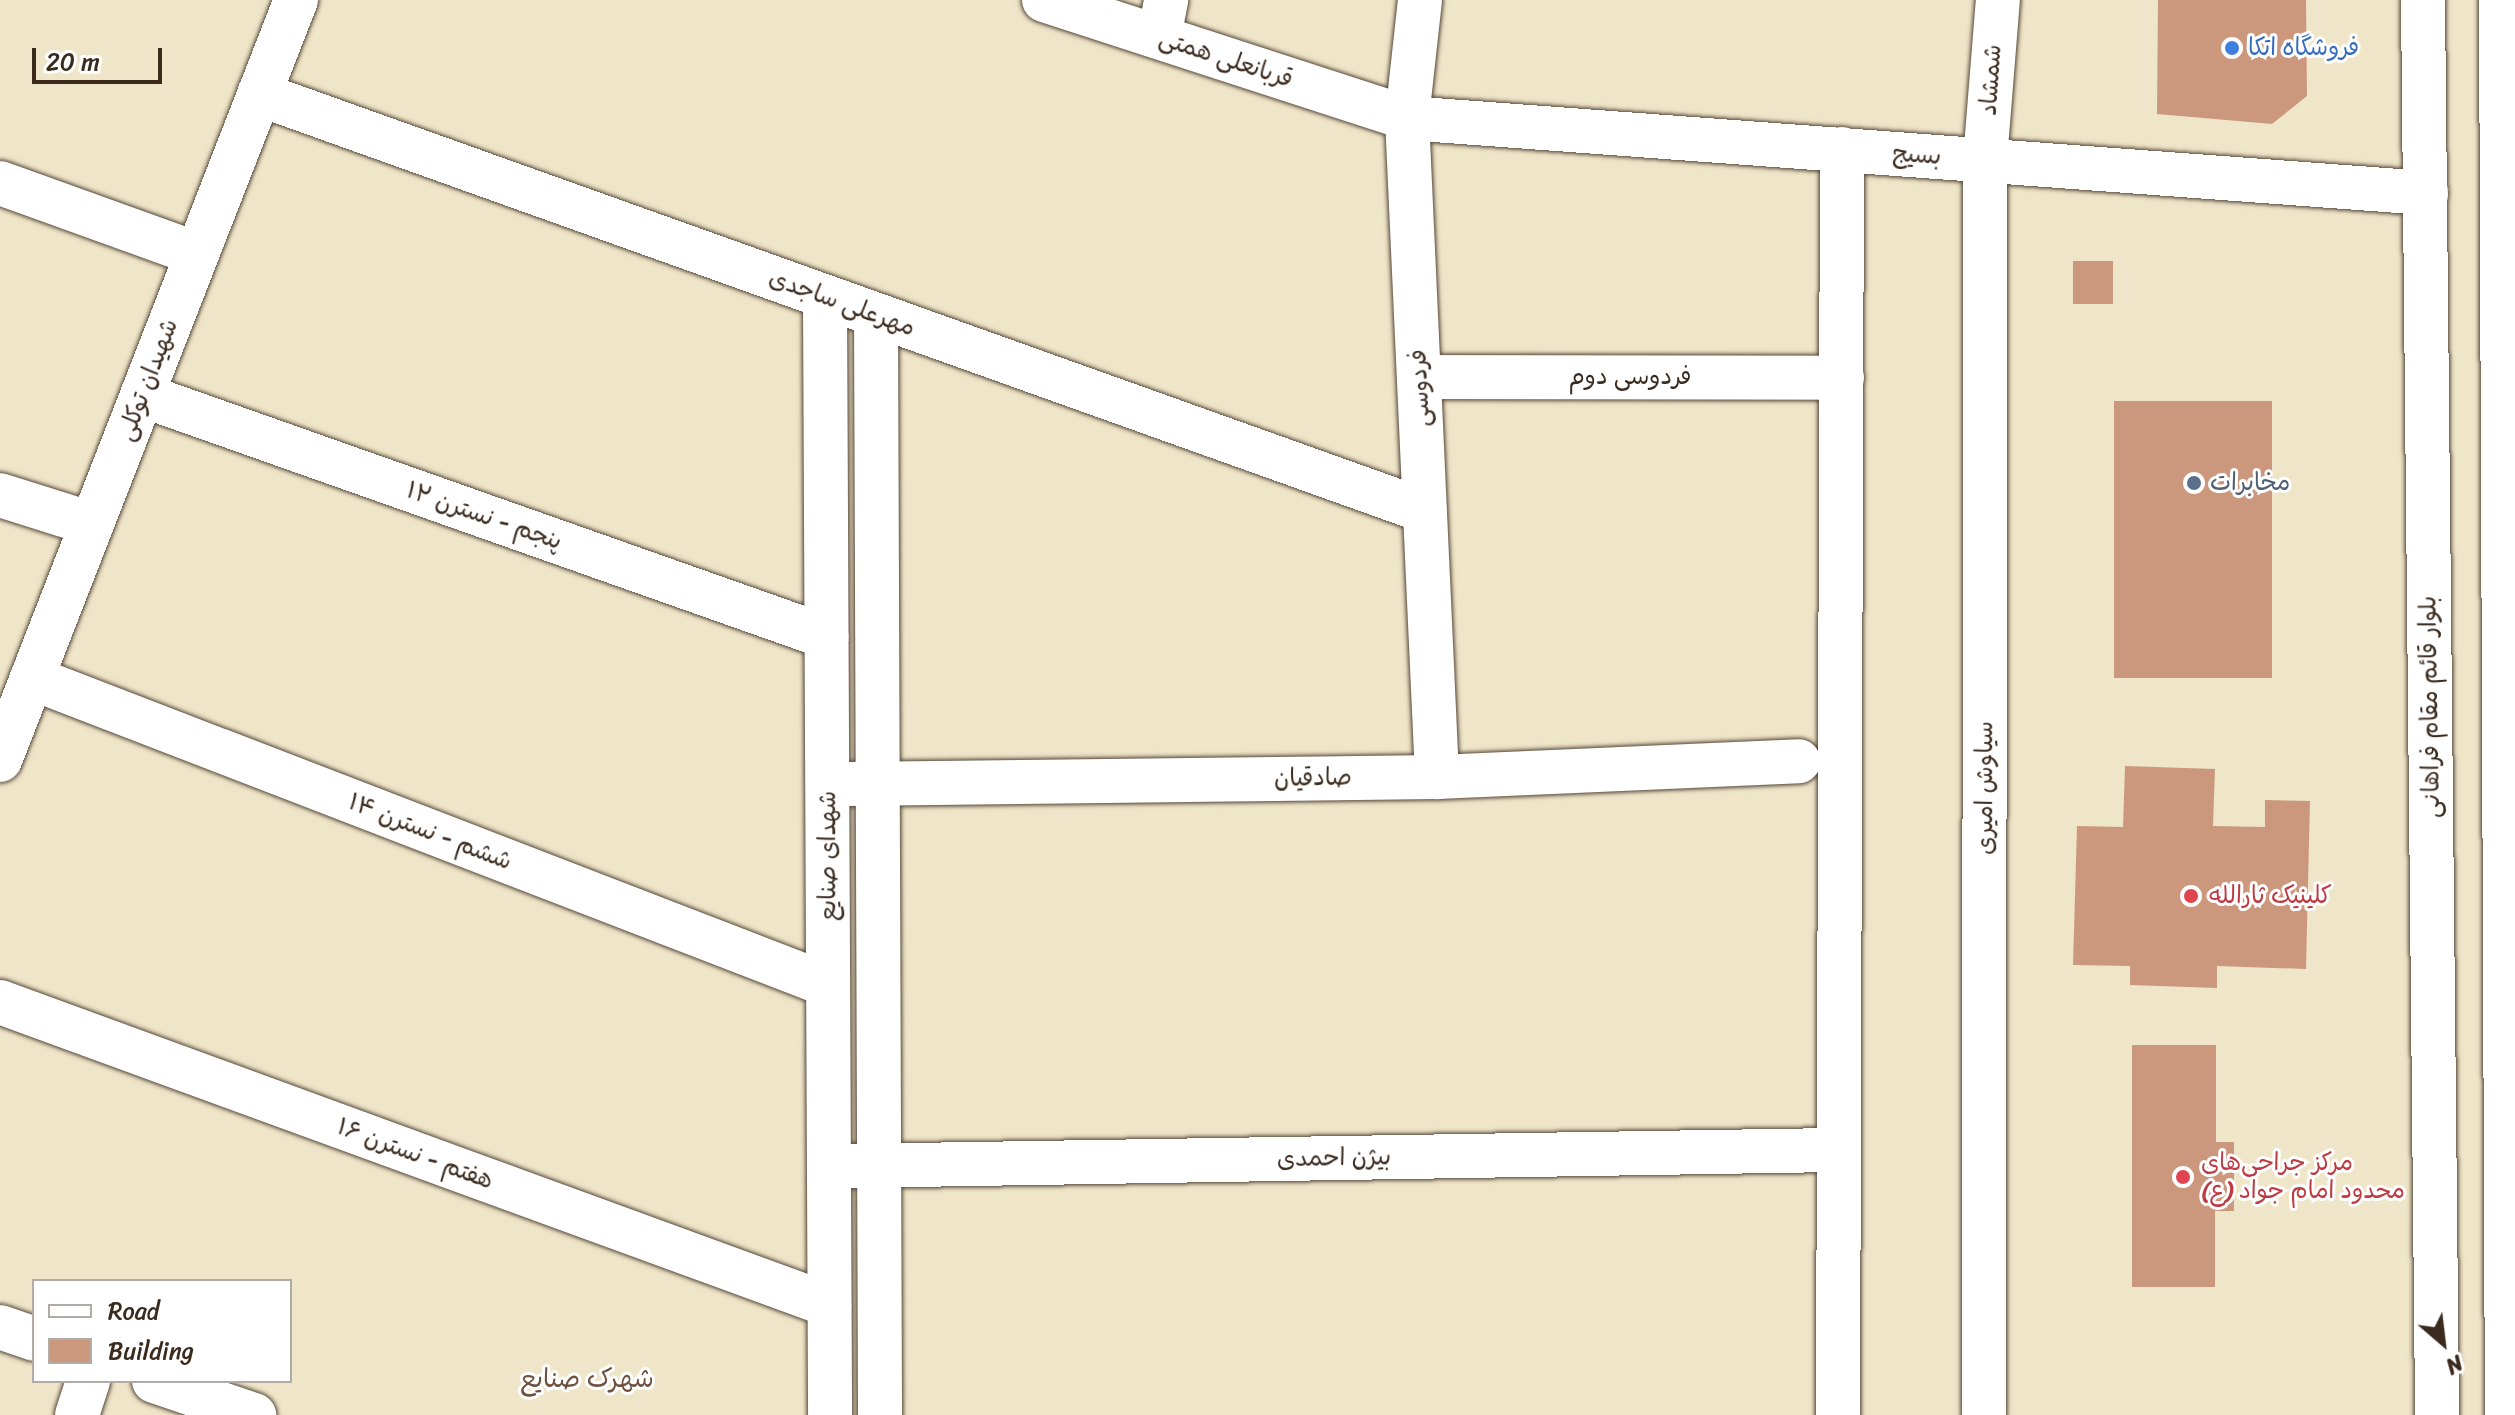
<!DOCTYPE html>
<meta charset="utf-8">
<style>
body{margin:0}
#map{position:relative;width:2515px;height:1415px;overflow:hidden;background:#efe5c8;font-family:Sriracha,"Playpen Sans Arabic",sans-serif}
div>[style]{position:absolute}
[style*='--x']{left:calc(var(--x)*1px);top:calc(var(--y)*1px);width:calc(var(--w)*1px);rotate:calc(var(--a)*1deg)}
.building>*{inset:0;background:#cc987d;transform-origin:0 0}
.roads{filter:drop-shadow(0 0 2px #564638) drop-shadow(0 0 2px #564638)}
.minor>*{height:44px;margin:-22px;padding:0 22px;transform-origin:22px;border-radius:22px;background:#fff}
.major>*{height:44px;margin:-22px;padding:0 22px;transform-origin:22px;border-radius:22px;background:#fff}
.dots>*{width:22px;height:22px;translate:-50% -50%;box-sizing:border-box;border:4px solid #fff;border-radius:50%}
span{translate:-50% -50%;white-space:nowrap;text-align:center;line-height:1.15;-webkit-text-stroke:6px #fff;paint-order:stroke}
.shop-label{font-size:24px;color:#366cbe}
.left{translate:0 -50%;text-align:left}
.street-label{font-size:24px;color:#3b2a1e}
.service-label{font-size:24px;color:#4e5e75}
.health-label{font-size:24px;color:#be3a42}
.neighbourhood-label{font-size:26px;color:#6e503f}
.legend{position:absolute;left:32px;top:1279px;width:260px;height:104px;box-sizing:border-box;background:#fff;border:2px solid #b1aaa5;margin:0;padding:10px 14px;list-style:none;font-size:24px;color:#3b2a1e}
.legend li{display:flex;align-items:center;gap:16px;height:40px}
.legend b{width:40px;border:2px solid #b1aaa5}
.north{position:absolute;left:2403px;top:1303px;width:80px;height:80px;-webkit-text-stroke:6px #fff;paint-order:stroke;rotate:152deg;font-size:22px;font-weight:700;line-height:32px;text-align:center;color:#3b2a1e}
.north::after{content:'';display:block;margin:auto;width:28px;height:36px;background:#3b2a1e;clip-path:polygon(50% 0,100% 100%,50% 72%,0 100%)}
.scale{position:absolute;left:32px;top:48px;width:130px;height:36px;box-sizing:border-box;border:4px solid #3b2a1e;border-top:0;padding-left:10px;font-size:24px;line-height:28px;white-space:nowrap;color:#3b2a1e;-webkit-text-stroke:6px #fff;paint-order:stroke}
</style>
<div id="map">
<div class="building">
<div style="clip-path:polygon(2158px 0,2306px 0,2307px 96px,2272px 124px,2157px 114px)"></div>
<div style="left:2073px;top:261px;width:40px;height:43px"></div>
<div style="left:2114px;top:401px;width:158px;height:277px"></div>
<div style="clip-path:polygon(2125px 766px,2215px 769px,2213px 826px,2265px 827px,2265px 800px,2310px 801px,2306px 969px,2217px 966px,2217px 988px,2130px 985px,2130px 966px,2073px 965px,2077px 826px,2123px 827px)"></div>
<div style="clip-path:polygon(2132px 1045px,2216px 1045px,2216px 1142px,2234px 1142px,2234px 1211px,2215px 1211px,2215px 1287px,2132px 1287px)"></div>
</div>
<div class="roads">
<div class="minor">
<div style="--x:1044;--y:0;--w:382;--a:18"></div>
<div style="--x:1407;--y:118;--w:1022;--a:4.21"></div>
<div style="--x:1420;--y:0;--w:119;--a:96.3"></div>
<div style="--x:1407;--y:118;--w:660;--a:87.39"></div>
<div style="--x:1159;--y:37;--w:38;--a:-79"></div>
<div style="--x:259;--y:94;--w:1238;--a:19.68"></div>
<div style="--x:0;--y:183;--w:209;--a:19.8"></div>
<div style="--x:825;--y:297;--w:1118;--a:89.74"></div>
<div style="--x:876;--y:315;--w:1100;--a:89.79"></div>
<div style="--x:1419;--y:377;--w:423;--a:0.1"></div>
<div style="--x:142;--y:395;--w:726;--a:19.46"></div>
<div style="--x:0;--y:495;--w:96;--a:17.5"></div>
<div style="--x:32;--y:678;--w:853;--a:21.09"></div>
<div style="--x:0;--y:760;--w:816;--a:-68.72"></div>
<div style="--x:850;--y:784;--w:587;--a:-0.68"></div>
<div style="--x:1437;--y:777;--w:362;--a:-2.5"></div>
<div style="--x:0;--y:1002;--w:883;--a:20.08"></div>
<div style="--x:849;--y:1166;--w:990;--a:-0.93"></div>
<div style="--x:0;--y:1327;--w:36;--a:19"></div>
<div style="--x:154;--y:1381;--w:106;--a:18.8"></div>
<div style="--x:77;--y:1415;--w:36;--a:-72"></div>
<div style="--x:1838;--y:1415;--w:1266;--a:-89.82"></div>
<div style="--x:1984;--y:1415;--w:1255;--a:-89.95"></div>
<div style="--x:1985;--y:160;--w:161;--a:-85.4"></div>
</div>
<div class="major">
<div style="--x:2423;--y:0;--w:1415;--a:89.43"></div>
<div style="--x:2501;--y:0;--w:1415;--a:89.76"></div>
</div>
</div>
<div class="dots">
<div style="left:2232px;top:48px;background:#3f7fe0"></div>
<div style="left:2194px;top:483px;background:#5c6f8a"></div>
<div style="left:2191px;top:896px;background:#e0444e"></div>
<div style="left:2183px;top:1177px;background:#e0444e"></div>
</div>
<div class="shop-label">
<span class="left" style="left:2248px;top:48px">فروشگاه اتکا</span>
</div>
<div class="street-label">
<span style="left:1226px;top:59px;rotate:18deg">قربانعلی همتی</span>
<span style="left:1991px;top:80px;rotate:-86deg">شمشاد</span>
<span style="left:1917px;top:155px;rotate:4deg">بسیج</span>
<span style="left:842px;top:303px;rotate:20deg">مهرعلی ساجدی</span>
<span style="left:1630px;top:377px">فردوسی دوم</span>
<span style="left:148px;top:380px;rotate:-69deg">شهیدان توکلی</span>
<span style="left:1420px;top:388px;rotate:-93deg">فردوسی</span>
<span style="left:484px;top:516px;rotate:19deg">پنجم - نسترن ۱۲</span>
<span style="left:2430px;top:707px;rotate:-91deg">بلوار قائم مقام فراهانی</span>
<span style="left:1313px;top:778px;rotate:-1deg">صادقیان</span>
<span style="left:1985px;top:788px;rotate:-90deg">سیاوش امیری</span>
<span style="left:430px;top:832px;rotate:21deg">ششم - نسترن ۱۴</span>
<span style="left:828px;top:856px;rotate:-90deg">شهدای صنایع</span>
<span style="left:415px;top:1154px;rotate:20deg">هفتم - نسترن ۱۶</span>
<span style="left:1334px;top:1158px;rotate:-1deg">بیژن احمدی</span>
</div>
<div class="service-label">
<span class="left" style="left:2210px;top:483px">مخابرات</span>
</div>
<div class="health-label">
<span class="left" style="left:2209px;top:896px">کلینیک ثارالله</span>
<span class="left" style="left:2201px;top:1177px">مرکز جراحی‌های<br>محدود امام جواد (ع)</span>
</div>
<div class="neighbourhood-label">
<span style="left:587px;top:1379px">شهرک صنایع</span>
</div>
<ul class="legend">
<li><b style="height:10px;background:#fff"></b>Road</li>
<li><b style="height:22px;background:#cc987d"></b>Building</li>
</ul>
<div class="north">N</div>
<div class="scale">20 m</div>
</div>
